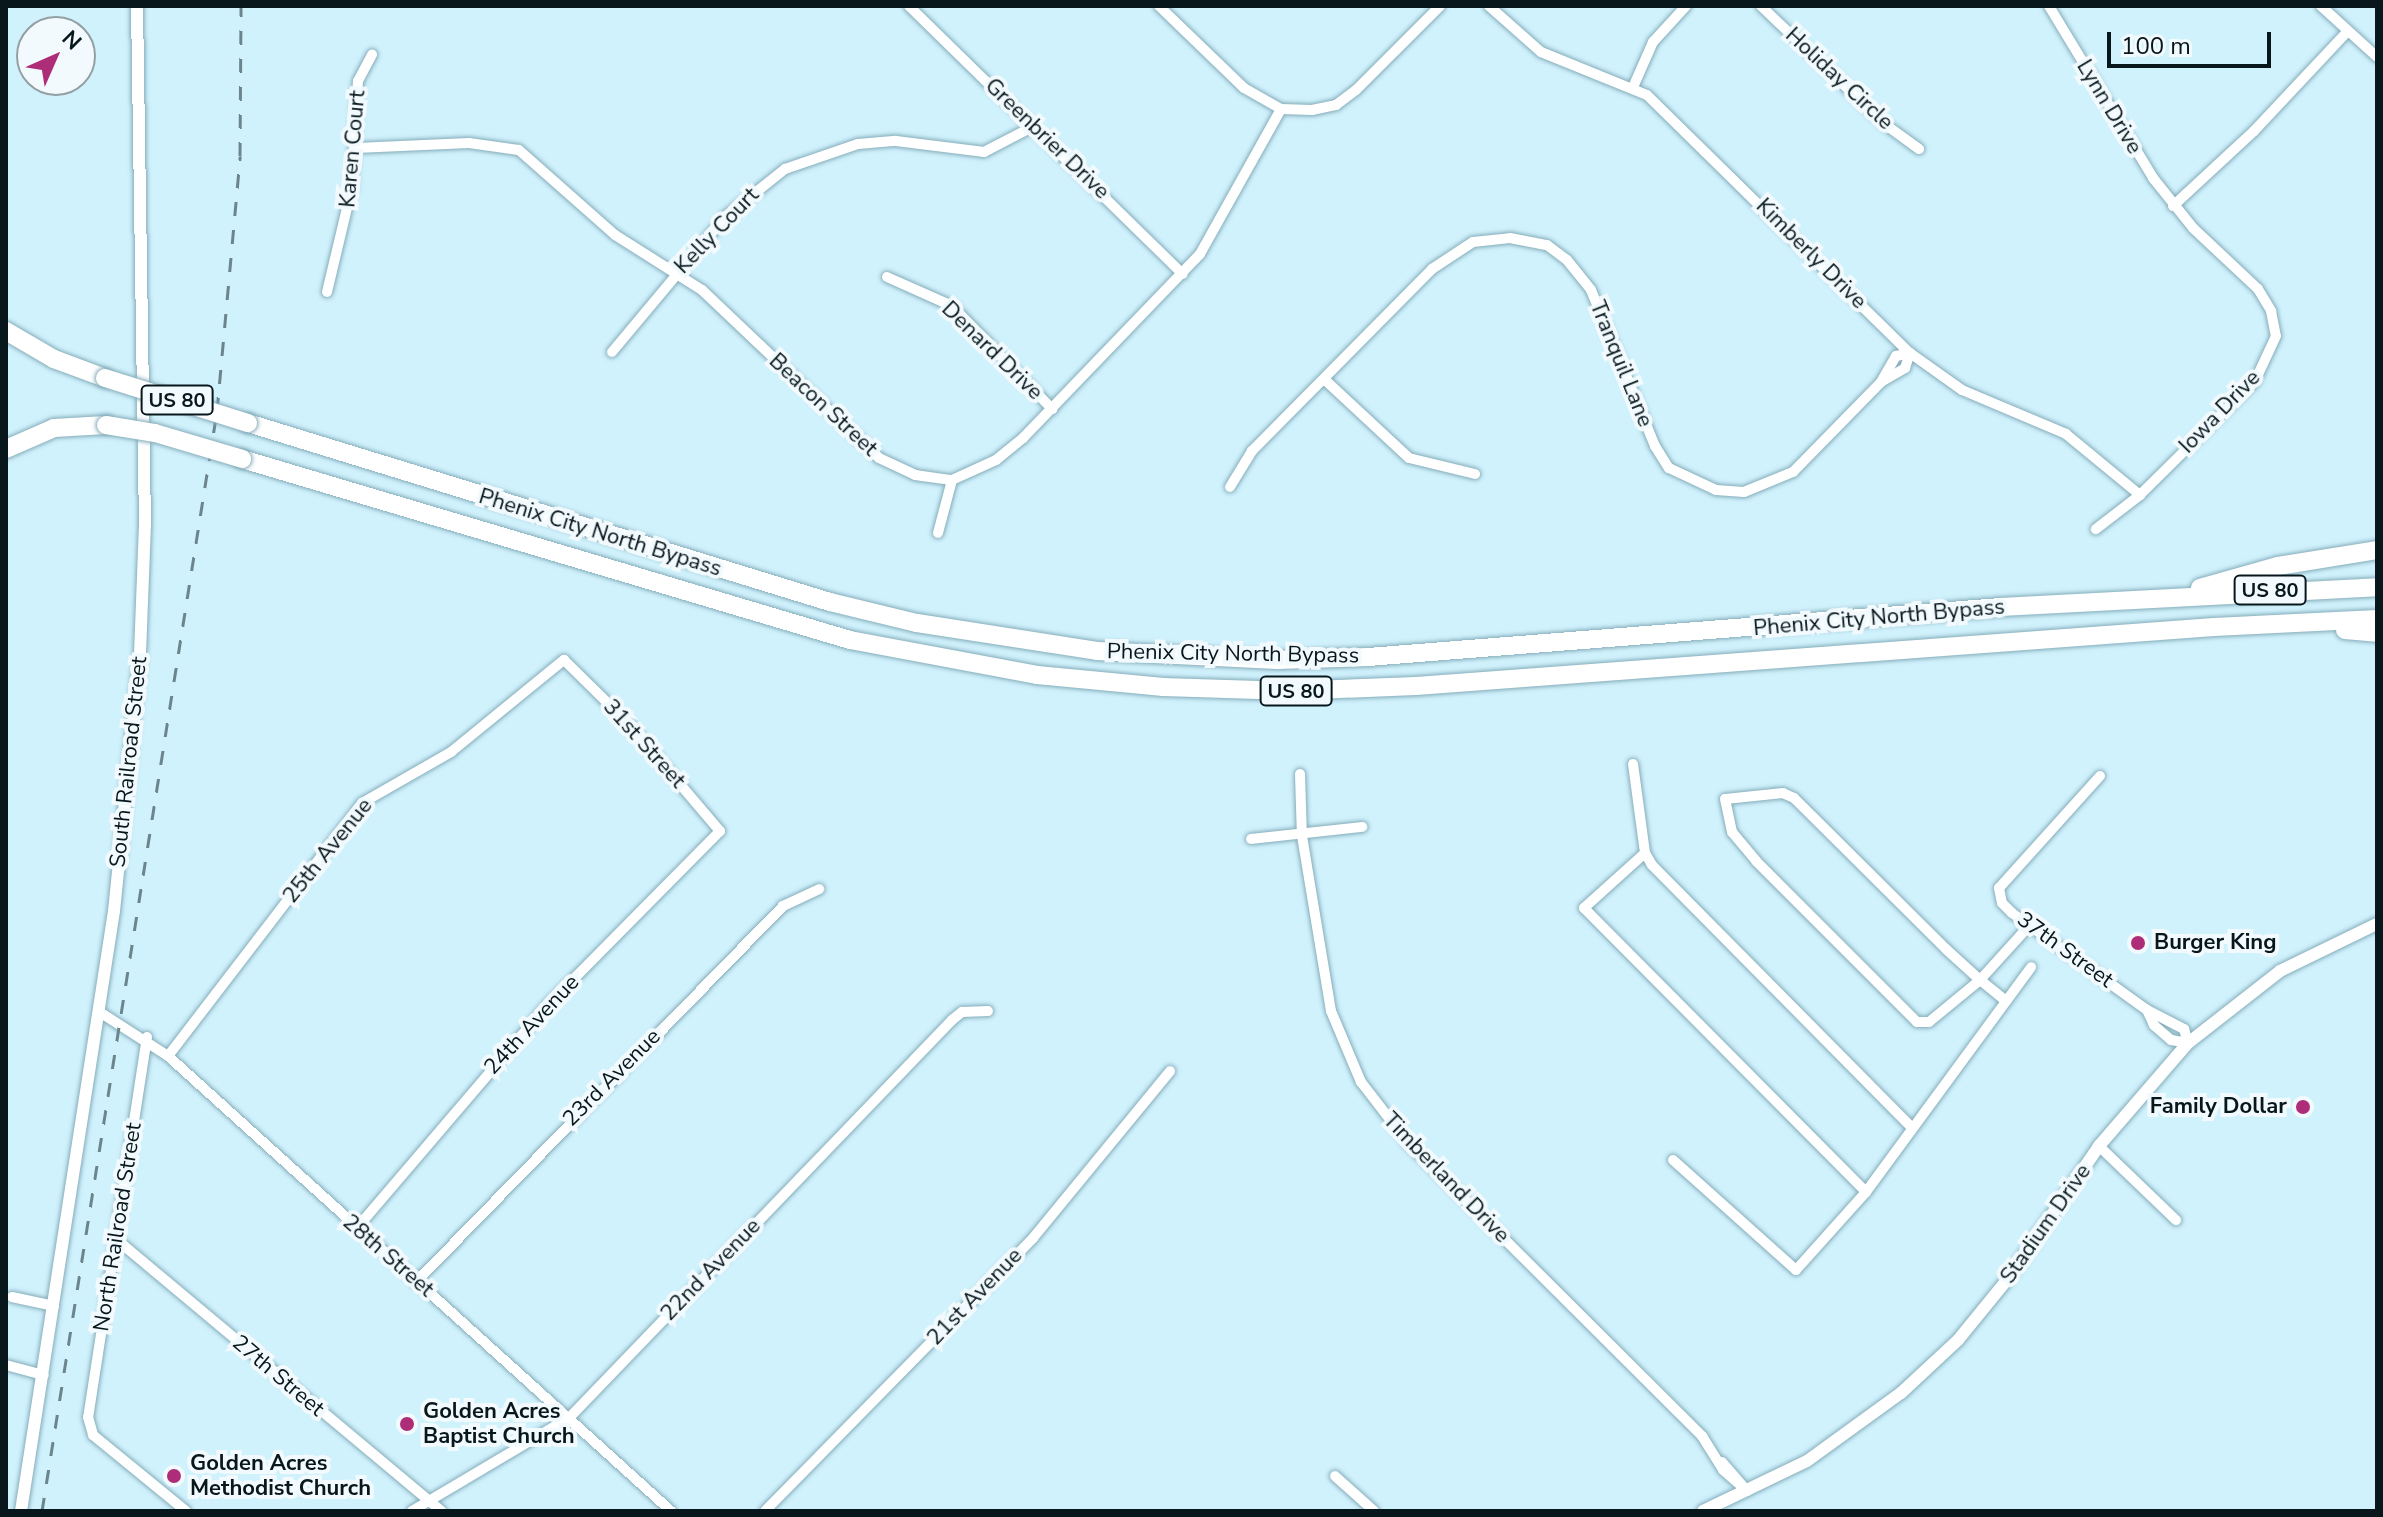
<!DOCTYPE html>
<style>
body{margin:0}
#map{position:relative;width:2383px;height:1517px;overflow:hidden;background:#d0f2fd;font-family:"Nunito Sans",sans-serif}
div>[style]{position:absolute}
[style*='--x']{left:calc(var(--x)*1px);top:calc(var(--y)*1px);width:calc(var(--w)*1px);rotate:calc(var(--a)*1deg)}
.roads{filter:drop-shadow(0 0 2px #85adba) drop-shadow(0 0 2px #85adba)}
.minor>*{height:10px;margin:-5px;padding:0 5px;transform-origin:5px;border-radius:5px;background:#fff}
.tertiary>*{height:12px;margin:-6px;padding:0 6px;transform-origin:6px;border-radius:6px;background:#fff}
.motorway>*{height:18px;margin:-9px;padding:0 9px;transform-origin:9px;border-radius:9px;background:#fff}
.rail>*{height:3px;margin-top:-1.5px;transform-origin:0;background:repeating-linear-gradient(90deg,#6c858d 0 14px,transparent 0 28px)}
.bridges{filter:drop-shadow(0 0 2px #85adba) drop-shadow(0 0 2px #85adba)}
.motorway-bridge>*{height:18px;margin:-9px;padding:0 9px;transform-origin:9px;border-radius:9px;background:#fff}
.dots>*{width:22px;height:22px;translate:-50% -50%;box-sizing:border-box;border:4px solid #f2fafd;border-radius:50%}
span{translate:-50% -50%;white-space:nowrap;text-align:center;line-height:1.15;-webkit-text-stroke:8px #f2fafd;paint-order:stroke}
.shield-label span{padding:2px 6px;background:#f2fafd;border:2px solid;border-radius:6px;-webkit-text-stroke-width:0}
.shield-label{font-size:20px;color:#07171c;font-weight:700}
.street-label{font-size:22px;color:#07171c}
.poi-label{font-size:22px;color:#07171c;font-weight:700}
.left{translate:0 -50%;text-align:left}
.right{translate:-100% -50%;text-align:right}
.frame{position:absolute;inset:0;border:8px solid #07171c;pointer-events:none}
.north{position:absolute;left:16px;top:16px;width:80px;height:80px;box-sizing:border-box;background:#f2fafd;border:2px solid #949fa3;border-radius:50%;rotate:45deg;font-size:22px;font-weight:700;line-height:32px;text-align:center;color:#07171c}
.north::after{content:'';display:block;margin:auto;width:28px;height:36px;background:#ae2d79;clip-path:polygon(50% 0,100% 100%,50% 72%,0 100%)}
.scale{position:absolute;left:2107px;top:32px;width:164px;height:36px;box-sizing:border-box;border:4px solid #07171c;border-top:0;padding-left:10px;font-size:24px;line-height:28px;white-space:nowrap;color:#07171c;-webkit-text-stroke:6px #f2fafd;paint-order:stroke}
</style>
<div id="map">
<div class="roads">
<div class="minor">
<div style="--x:909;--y:6;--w:383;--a:44.4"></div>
<div style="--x:1159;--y:6;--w:118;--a:44"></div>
<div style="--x:1244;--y:88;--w:43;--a:29.6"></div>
<div style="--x:1281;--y:109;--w:31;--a:2"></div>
<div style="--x:1312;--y:110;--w:25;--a:-12"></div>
<div style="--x:1336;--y:105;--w:25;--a:-37"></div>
<div style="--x:1356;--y:90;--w:119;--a:-45"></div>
<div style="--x:1489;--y:6;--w:69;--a:41.5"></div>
<div style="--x:1541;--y:52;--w:114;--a:22.1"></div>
<div style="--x:1647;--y:95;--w:368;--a:44.5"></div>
<div style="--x:1910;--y:353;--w:64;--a:35.4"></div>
<div style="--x:1962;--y:390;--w:113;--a:22.9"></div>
<div style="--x:2066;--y:434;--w:96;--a:39.5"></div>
<div style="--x:1761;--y:6;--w:173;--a:43.6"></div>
<div style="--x:1886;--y:125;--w:41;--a:36"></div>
<div style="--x:2049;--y:6;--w:201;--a:58.8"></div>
<div style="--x:2153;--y:178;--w:64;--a:51.3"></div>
<div style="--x:2193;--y:228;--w:89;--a:43.2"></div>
<div style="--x:2258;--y:289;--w:26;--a:59"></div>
<div style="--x:2271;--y:311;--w:25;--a:79"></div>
<div style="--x:2276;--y:336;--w:50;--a:115"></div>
<div style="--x:2255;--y:381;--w:162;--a:135.3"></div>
<div style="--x:2140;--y:495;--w:56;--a:142.3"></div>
<div style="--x:2321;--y:6;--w:76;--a:42.3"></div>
<div style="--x:1634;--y:85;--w:47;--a:-66.2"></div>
<div style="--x:1653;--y:42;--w:49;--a:-47.5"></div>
<div style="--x:356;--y:148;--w:113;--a:-2.5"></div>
<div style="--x:469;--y:143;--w:50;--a:8"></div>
<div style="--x:519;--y:150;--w:128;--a:41.5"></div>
<div style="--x:615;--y:235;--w:103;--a:32.3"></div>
<div style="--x:702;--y:290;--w:244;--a:43.5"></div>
<div style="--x:879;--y:458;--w:40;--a:25"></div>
<div style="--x:915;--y:475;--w:37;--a:8"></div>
<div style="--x:952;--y:480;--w:48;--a:-24.4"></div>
<div style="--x:996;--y:460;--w:35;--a:-39"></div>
<div style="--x:1023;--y:438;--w:255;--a:-46.1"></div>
<div style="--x:1200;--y:254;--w:166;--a:-60.8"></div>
<div style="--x:2173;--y:206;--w:110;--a:-42.8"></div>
<div style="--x:2254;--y:131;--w:137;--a:-46.8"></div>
<div style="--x:887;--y:277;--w:71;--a:24"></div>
<div style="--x:952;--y:306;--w:144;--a:45.8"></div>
<div style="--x:327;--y:292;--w:108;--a:-76.6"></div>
<div style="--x:352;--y:187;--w:106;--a:-86.8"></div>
<div style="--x:358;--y:81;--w:30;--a:-62"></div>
<div style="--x:612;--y:352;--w:176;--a:-50.1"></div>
<div style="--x:725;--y:217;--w:77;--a:-38.7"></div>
<div style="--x:785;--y:169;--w:77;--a:-18.9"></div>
<div style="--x:858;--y:144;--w:38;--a:-5"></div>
<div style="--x:896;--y:141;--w:89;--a:7.1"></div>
<div style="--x:984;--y:152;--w:54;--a:-27.5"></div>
<div style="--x:1324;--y:379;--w:116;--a:42.9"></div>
<div style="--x:1409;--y:458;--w:68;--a:13.6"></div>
<div style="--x:1881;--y:382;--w:30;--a:-60"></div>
<div style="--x:1896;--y:356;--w:14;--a:-12"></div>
<div style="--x:1230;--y:487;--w:42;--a:-58.6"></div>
<div style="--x:1252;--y:451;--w:256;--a:-45.3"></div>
<div style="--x:1432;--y:269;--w:49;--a:-33.4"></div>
<div style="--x:1473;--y:242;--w:37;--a:-6"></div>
<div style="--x:1510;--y:238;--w:38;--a:11"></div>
<div style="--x:1547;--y:245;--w:25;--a:37"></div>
<div style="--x:1567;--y:260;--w:38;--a:51"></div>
<div style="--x:1591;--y:290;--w:169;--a:67.7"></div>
<div style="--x:1655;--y:446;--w:26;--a:58"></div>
<div style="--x:1669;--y:468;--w:52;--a:25.1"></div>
<div style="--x:1716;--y:490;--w:28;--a:4"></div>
<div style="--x:1744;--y:492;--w:53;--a:-22.2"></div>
<div style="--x:1793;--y:472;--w:126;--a:-45.6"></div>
<div style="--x:1881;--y:382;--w:28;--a:-30"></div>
<div style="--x:1905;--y:368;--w:16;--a:-72"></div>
<div style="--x:938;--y:533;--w:55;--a:-75.2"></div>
<div style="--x:1633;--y:764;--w:90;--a:82.3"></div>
<div style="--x:1645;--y:853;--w:14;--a:60"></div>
<div style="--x:1652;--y:865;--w:368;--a:45.3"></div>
<div style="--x:1300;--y:774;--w:62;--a:88.2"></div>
<div style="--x:1302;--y:836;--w:177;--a:80.6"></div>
<div style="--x:1331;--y:1011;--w:77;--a:67.1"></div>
<div style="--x:1361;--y:1082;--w:78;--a:52.3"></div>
<div style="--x:1409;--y:1144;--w:414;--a:44.9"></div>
<div style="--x:1702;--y:1436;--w:40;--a:58"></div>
<div style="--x:1723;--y:1470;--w:32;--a:41"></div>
<div style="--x:2100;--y:776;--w:151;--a:132"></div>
<div style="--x:1999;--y:888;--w:15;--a:79"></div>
<div style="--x:2002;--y:903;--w:14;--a:45"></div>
<div style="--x:2012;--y:913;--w:166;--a:35.7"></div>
<div style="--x:2147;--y:1010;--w:42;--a:27.2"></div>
<div style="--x:2184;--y:1029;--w:15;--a:74"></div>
<div style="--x:2188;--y:1043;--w:17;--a:-170"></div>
<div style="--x:2171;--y:1040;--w:23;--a:-139"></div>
<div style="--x:2154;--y:1025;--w:17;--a:-115"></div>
<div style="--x:1251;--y:839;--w:112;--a:-6.2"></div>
<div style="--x:1645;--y:853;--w:82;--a:138"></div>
<div style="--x:1584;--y:908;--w:400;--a:45.2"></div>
<div style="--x:2006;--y:1001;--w:33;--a:-141"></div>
<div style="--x:1980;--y:980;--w:45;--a:-137.7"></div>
<div style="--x:1947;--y:950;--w:216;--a:-135.2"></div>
<div style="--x:1794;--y:798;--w:12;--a:-156"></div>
<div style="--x:1783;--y:793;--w:58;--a:174.1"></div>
<div style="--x:1725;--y:799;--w:34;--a:78"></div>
<div style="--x:1732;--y:832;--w:38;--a:50"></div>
<div style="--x:1756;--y:861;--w:228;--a:45"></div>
<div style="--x:1917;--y:1022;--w:12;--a:0"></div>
<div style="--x:1929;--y:1022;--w:66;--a:-39.5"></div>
<div style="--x:1980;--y:980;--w:73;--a:-47.8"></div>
<div style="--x:98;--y:1011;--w:83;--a:32.7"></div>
<div style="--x:168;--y:1056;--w:678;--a:42.13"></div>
<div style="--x:147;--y:1037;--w:385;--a:98.8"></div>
<div style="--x:88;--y:1417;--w:19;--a:74"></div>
<div style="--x:93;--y:1435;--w:120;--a:39.3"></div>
<div style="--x:168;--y:1056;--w:319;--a:-52.5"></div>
<div style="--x:362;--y:803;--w:103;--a:-29.8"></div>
<div style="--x:451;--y:752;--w:146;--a:-39.2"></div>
<div style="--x:564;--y:660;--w:90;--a:44.5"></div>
<div style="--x:628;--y:723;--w:142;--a:49.6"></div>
<div style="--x:720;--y:831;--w:250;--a:134.7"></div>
<div style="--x:544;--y:1009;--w:289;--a:130.5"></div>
<div style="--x:2099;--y:1146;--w:107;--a:43.9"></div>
<div style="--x:1673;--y:1160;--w:165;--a:41.8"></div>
<div style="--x:1796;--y:1270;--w:105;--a:-48.1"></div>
<div style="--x:1866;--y:1192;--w:279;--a:-53.7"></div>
<div style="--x:116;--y:1239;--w:424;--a:39.9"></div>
<div style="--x:416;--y:1282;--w:525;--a:-45.69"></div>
<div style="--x:783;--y:906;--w:40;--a:-25"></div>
<div style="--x:12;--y:1297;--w:43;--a:12.1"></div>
<div style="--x:6;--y:1365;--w:39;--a:15"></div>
<div style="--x:1722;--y:1462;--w:38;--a:49"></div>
<div style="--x:1335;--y:1476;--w:52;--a:41.9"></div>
<div style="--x:412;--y:1511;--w:184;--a:-30.7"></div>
<div style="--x:570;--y:1417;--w:551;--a:-46.1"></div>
<div style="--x:952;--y:1020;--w:13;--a:-39"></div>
<div style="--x:962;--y:1012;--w:26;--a:-2"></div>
<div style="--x:765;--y:1511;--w:383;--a:-45.5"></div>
<div style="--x:1033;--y:1238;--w:216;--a:-50.6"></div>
</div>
<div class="tertiary">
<div style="--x:21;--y:1511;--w:607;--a:-81.19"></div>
<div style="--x:114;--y:911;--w:258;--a:-84.2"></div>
<div style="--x:140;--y:654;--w:128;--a:-87.8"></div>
<div style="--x:145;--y:526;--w:520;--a:-90.88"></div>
<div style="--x:1703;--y:1511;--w:115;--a:-25.7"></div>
<div style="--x:1807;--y:1461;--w:116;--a:-35.9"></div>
<div style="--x:1901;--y:1393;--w:78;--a:-42.9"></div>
<div style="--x:1958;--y:1340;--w:77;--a:-50.8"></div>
<div style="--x:2007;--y:1280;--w:163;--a:-55.5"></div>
<div style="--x:2099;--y:1146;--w:136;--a:-49.2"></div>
<div style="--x:2188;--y:1043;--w:117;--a:-38"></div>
<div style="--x:2280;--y:971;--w:108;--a:-25.9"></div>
</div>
<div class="motorway">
<div style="--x:6;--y:331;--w:56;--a:30.3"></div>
<div style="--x:54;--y:359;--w:54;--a:20.4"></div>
<div style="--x:248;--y:423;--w:609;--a:17.1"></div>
<div style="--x:830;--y:602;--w:89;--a:13.6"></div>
<div style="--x:917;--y:623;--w:182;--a:8.8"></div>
<div style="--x:1097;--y:651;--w:180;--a:2.9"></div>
<div style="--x:1277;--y:660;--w:91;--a:-1.9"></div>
<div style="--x:1368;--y:657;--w:634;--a:-4.52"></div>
<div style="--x:2000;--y:607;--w:378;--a:-3"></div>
<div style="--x:6;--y:449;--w:52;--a:-23.6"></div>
<div style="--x:54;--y:428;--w:52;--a:-3.3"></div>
<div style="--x:242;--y:459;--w:634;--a:16.58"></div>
<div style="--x:850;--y:640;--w:190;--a:10.6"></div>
<div style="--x:1037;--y:675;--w:127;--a:5.4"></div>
<div style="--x:1163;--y:687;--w:127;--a:1.8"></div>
<div style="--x:1290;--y:691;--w:126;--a:-2.3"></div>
<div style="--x:1416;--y:686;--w:800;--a:-4.23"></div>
<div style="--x:2214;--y:627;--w:163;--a:-2.8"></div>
<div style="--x:2200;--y:588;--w:81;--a:-15.8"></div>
<div style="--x:2278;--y:566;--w:100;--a:-9.2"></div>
<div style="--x:2345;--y:630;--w:32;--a:5"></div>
</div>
</div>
<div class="rail">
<div style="--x:42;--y:1511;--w:1114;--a:-80.96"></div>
<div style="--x:217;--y:411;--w:256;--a:-84.8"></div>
<div style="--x:240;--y:156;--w:150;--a:-89.6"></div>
</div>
<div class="bridges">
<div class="motorway-bridge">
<div style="--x:105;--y:378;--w:150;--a:17.5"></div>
<div style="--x:106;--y:425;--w:50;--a:9.3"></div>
<div style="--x:155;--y:433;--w:91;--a:16.6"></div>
</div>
</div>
<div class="dots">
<div style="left:2138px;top:943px;background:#ae2d79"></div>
<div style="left:2303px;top:1107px;background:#ae2d79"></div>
<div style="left:407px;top:1424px;background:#ae2d79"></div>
<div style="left:174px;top:1476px;background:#ae2d79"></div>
</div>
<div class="shield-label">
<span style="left:177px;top:400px">US 80</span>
<span style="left:2270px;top:590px">US 80</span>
<span style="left:1296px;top:691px">US 80</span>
</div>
<div class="street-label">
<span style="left:1839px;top:79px;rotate:43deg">Holiday Circle</span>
<span style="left:2109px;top:107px;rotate:59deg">Lynn Drive</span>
<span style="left:1047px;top:139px;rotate:44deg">Greenbrier Drive</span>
<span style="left:353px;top:149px;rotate:-85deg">Karen Court</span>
<span style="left:717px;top:231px;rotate:-46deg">Kelly Court</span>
<span style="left:1811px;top:254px;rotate:45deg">Kimberly Drive</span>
<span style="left:992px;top:351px;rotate:44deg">Denard Drive</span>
<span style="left:1621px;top:364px;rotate:68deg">Tranquil Lane</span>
<span style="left:823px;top:405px;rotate:43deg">Beacon Street</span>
<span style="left:2220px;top:412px;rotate:-46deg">Iowa Drive</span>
<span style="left:600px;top:533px;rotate:17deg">Phenix City North Bypass</span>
<span style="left:1879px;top:618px;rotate:-5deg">Phenix City North Bypass</span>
<span style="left:1233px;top:654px;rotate:1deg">Phenix City North Bypass</span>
<span style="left:644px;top:744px;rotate:48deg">31st Street</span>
<span style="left:129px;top:762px;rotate:-84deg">South Railroad Street</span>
<span style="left:328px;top:851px;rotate:-51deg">25th Avenue</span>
<span style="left:2065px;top:950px;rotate:36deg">37th Street</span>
<span style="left:532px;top:1025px;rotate:-47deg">24th Avenue</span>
<span style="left:612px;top:1078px;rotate:-45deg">23rd Avenue</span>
<span style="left:1446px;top:1178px;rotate:46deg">Timberland Drive</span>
<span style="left:2046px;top:1224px;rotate:-55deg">Stadium Drive</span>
<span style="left:118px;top:1227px;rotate:-81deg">North Railroad Street</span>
<span style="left:388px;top:1256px;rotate:41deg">28th Street</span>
<span style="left:711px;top:1270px;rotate:-46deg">22nd Avenue</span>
<span style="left:975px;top:1297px;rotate:-46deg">21st Avenue</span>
<span style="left:278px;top:1376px;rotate:40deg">27th Street</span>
</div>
<div class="poi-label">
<span class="left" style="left:2154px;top:943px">Burger King</span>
<span class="right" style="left:2287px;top:1107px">Family Dollar</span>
<span class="left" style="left:423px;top:1424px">Golden Acres<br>Baptist Church</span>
<span class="left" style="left:190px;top:1476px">Golden Acres<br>Methodist Church</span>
</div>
<div class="frame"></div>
<div class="north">N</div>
<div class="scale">100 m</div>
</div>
